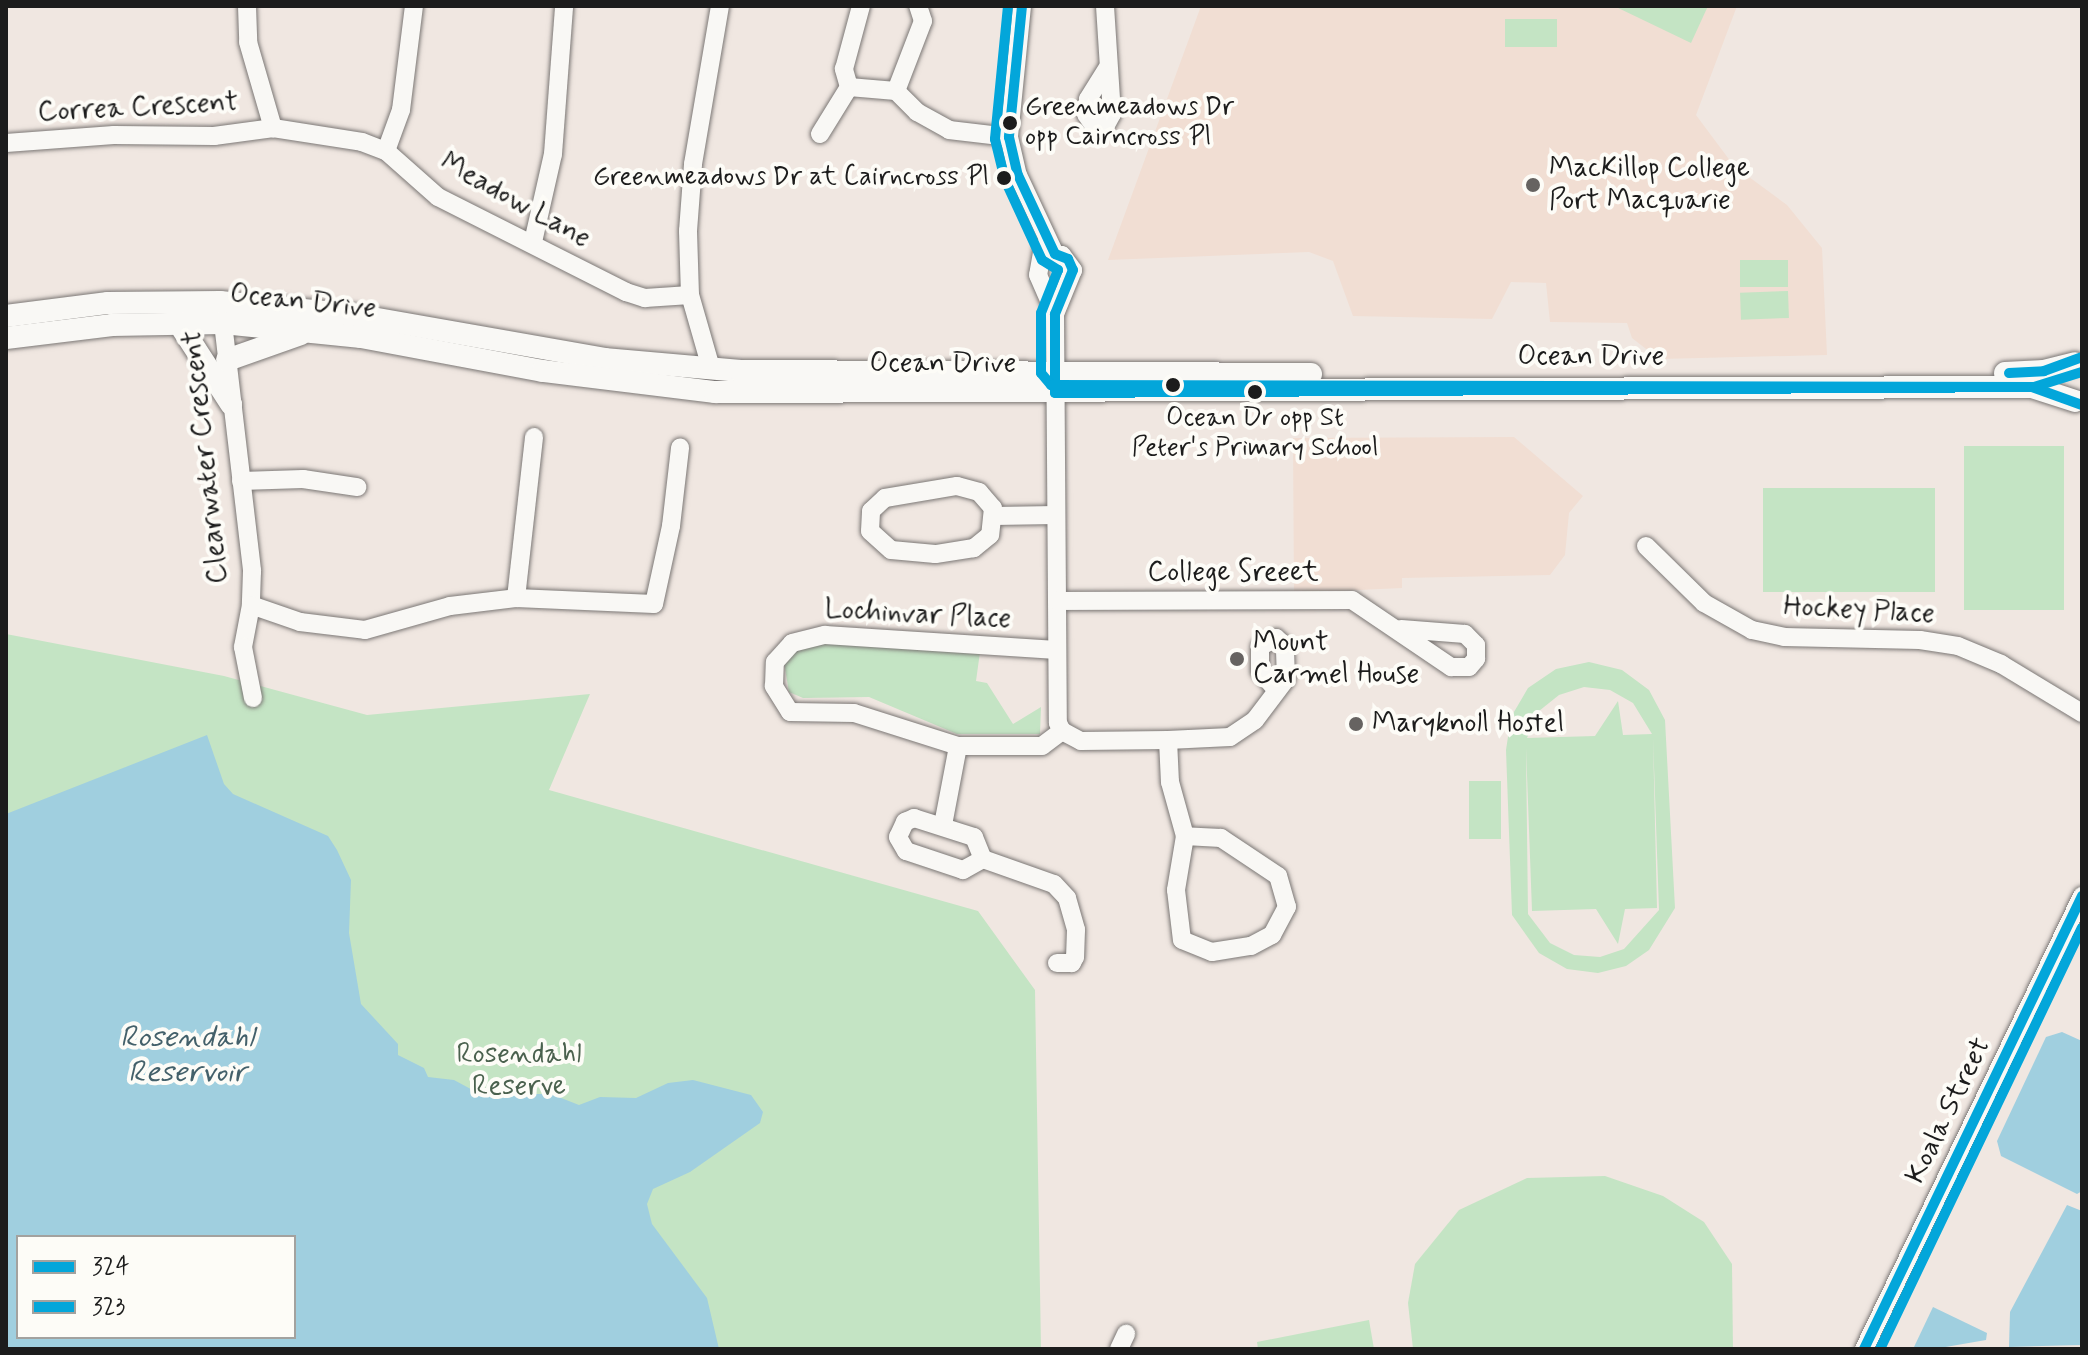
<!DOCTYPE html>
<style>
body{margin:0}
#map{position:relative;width:2088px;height:1355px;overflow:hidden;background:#f0e7e1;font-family:Mynerve,sans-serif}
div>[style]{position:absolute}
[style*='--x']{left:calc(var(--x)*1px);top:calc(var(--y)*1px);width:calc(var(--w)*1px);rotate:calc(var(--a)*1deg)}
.built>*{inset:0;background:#f1ded3}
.green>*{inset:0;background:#c4e4c4;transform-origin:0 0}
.water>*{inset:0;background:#a0cfdf}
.roads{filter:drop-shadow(0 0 2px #7b7775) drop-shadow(0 0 2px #7b7775)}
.minor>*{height:18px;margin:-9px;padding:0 9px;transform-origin:9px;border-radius:9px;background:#f9f8f5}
.major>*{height:22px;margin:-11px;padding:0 11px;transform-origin:11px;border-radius:11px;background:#f9f8f5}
.bus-1>*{height:10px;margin:-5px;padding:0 5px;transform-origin:5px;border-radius:5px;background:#03a6da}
.bus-2>*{height:10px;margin:-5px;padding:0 5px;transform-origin:5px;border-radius:5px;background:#03a6da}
.dots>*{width:22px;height:22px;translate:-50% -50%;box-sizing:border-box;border:4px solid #fdfcf7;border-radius:50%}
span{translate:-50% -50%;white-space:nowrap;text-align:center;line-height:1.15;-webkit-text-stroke:8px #fdfcf7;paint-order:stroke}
.bus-label{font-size:26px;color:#1c1c1c}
.left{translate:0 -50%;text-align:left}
.right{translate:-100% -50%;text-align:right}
.street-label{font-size:28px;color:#1c1c1c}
.poi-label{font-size:28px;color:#1c1c1c}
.park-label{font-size:28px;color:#4a614e}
.water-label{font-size:30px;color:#43606a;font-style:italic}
.frame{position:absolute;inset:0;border:8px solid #1c1c1c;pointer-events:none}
.legend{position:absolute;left:16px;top:1235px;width:280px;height:104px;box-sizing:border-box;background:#fdfcf7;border:2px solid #a3a29f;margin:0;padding:10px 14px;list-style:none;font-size:24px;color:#1c1c1c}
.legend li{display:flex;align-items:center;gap:16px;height:40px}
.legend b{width:40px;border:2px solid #a3a29f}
</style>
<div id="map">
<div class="built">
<div style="clip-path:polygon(1201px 6px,1737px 6px,1696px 115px,1734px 166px,1787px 205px,1822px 248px,1827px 355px,1659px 359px,1632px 338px,1627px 323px,1550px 322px,1546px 283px,1511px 282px,1492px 319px,1353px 316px,1333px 261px,1309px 252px,1108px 260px)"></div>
<div style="clip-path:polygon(1514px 437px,1583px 496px,1569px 513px,1565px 555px,1550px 575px,1402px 578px,1402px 588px,1294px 593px,1293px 438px)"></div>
</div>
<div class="green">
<div style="clip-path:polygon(1614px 6px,1708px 6px,1691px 43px)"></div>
<div style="left:1557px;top:19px;width:28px;height:52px;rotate:90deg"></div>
<div style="left:1740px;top:260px;width:48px;height:27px"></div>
<div style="left:1788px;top:291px;width:27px;height:48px;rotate:88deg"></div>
<div style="left:1964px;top:446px;width:100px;height:164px"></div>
<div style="left:1763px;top:488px;width:172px;height:104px"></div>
<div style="clip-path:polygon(evenodd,6px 634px,224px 676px,367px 715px,590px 694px,549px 790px,978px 911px,1035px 990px,1041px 1349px,6px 1349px,6px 634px,18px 1237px,294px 1237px,294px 1337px,18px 1337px,18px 1237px)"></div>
<div style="clip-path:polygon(811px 638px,980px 652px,976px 681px,987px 683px,1013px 724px,1041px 707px,1040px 734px,957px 734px,869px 697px,803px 698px,789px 692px,783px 657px)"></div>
<div style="clip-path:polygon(evenodd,1589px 662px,1622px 670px,1649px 690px,1665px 720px,1675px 908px,1649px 950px,1626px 966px,1598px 973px,1567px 969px,1539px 953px,1512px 915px,1506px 750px,1511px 717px,1528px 688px,1556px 669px,1589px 662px,1584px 687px,1610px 690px,1633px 703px,1652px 734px,1623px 735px,1618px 701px,1595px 736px,1527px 738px,1539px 711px,1559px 695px,1584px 687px,1589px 662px,1653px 738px,1659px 910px,1624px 949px,1600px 957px,1574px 955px,1550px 943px,1528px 914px,1526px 748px,1532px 911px,1596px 909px,1618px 944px,1625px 909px,1657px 908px,1653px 738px)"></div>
<div style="left:1469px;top:781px;width:32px;height:58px"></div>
<div style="clip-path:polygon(1605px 1176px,1663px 1196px,1704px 1222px,1732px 1264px,1733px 1349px,1413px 1349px,1408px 1303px,1415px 1264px,1459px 1210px,1527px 1178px)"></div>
<div style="clip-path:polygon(1369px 1320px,1374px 1349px,1258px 1349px,1257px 1342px)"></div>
</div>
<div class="water">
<div style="clip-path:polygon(evenodd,207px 735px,224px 784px,233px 794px,328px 836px,337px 850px,351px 880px,349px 933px,361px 1004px,398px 1044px,398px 1055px,424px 1068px,428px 1077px,454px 1080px,480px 1094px,551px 1094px,579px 1105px,600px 1097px,636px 1098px,668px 1083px,693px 1080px,751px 1095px,763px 1112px,760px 1123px,690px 1172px,653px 1189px,647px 1204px,652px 1224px,707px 1298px,719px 1349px,6px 1349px,6px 814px,207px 735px,18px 1237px,294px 1237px,294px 1337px,18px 1337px,18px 1237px)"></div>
<div style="clip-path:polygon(2062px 1032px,2082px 1041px,2082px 1191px,2077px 1194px,2001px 1156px,1997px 1141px,2046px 1037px)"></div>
<div style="clip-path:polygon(2067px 1205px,2082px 1211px,2082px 1345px,2009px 1347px,2010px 1312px)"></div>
<div style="clip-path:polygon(1933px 1307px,1987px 1333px,1986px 1340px,1934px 1349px,1914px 1347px)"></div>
</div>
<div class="roads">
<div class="minor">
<div style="--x:247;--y:6;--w:36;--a:88"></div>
<div style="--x:248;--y:42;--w:90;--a:73.8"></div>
<div style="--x:1022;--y:6;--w:132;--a:95.7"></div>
<div style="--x:1009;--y:137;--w:39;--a:77"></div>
<div style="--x:1018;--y:175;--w:87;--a:64.9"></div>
<div style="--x:1105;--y:6;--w:108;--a:86.3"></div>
<div style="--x:1112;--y:114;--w:13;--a:119"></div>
<div style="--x:1106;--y:125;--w:12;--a:175"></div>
<div style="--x:1094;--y:126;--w:14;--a:-124"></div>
<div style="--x:1086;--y:114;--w:15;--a:-82"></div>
<div style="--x:1088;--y:99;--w:36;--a:-58"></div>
<div style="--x:849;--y:87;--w:47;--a:4.9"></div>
<div style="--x:896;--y:91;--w:30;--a:45"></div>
<div style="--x:917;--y:112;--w:37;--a:29"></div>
<div style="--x:949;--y:130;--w:60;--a:6.7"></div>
<div style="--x:849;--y:87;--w:19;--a:-106"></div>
<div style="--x:844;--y:69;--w:65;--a:-74.9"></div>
<div style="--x:896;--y:91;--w:75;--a:-68.9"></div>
<div style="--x:923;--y:21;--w:16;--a:-108"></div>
<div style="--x:820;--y:134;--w:55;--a:-58.3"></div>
<div style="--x:6;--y:143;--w:108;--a:-4.2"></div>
<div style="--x:114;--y:135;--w:100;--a:0.6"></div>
<div style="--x:214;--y:136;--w:60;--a:-7.7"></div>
<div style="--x:273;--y:128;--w:90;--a:8.9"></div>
<div style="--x:362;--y:142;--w:26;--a:21"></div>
<div style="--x:386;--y:151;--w:69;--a:41.5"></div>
<div style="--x:438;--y:197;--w:211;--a:26.8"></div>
<div style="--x:626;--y:292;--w:20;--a:18"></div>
<div style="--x:645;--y:298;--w:45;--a:-3.8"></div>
<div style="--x:386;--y:151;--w:44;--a:-69.9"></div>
<div style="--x:401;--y:110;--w:105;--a:-82.9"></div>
<div style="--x:533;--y:242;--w:90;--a:-77.2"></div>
<div style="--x:553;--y:154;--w:148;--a:-85.7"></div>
<div style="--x:1043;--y:247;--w:28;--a:100"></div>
<div style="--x:1038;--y:275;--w:43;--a:66.4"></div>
<div style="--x:1044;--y:258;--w:18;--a:-9"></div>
<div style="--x:1062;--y:255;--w:19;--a:54"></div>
<div style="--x:1073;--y:270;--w:48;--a:112.2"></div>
<div style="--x:1055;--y:314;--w:409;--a:89.6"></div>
<div style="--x:1058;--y:723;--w:9;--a:63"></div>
<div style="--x:1062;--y:731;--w:21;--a:28"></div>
<div style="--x:1081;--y:741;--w:87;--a:-0.7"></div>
<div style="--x:1168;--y:740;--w:42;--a:87.3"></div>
<div style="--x:1170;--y:782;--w:56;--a:74.5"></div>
<div style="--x:1185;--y:836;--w:55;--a:99.5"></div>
<div style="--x:1176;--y:890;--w:50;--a:83.2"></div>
<div style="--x:1182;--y:940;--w:32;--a:22"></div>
<div style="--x:1212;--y:952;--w:39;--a:-9"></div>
<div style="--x:1251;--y:946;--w:24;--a:-28"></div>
<div style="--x:1272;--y:935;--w:32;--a:-62"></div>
<div style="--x:1287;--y:907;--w:32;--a:-106"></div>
<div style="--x:1278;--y:876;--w:69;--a:-146.3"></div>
<div style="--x:1221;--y:838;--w:36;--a:-177"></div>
<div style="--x:223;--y:323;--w:250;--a:83.3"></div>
<div style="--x:252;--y:571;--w:34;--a:92"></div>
<div style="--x:251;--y:605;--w:52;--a:19.1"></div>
<div style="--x:300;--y:622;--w:65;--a:7"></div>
<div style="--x:365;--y:630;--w:88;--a:-15.8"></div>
<div style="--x:450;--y:606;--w:66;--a:-6.9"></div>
<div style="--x:516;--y:598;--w:138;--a:2.5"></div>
<div style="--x:654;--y:604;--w:80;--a:-77.7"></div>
<div style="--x:671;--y:526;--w:79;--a:-83.4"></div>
<div style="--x:711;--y:368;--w:76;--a:-106"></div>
<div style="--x:690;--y:295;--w:64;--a:-91.8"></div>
<div style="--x:688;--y:231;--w:67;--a:-85.7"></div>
<div style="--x:693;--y:164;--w:160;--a:-80.3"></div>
<div style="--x:241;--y:481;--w:62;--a:-1.8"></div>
<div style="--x:303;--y:479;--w:55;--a:8.4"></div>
<div style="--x:957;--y:486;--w:23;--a:15"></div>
<div style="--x:979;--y:492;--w:21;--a:49"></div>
<div style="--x:993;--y:508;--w:27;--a:96"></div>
<div style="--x:990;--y:535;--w:21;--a:141"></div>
<div style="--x:974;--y:548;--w:39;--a:171"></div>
<div style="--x:935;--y:554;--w:44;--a:-174.8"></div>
<div style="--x:891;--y:550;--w:28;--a:-138"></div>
<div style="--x:870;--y:531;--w:20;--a:-87"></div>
<div style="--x:871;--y:511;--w:19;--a:-43"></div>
<div style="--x:885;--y:498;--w:73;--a:-9.5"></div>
<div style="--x:994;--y:516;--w:62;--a:-0.9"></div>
<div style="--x:1646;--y:546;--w:81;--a:44.5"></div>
<div style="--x:1704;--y:603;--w:55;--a:29.4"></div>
<div style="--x:1752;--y:630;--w:33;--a:12"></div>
<div style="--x:1784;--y:637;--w:136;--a:1.3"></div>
<div style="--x:1920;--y:640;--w:38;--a:9"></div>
<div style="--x:1958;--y:646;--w:47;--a:22.7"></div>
<div style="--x:2001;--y:664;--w:95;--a:31.2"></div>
<div style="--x:516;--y:598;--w:162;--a:-83.6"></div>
<div style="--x:1058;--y:601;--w:294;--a:-0.2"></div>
<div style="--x:1352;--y:600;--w:120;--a:34.1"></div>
<div style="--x:1451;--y:667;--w:18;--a:0"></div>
<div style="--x:1469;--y:667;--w:11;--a:-49"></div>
<div style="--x:1476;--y:659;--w:14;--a:-90"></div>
<div style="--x:1476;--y:645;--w:16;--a:-135"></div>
<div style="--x:1465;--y:634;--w:64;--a:-175.5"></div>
<div style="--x:251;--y:605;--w:43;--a:100.8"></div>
<div style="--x:243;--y:647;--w:52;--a:78.9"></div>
<div style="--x:1168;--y:740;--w:62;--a:-2.8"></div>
<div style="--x:1230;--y:737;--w:30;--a:-34"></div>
<div style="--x:1255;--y:720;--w:51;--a:-52.9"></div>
<div style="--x:1286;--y:679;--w:33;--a:-92"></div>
<div style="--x:1285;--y:646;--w:12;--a:-138"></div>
<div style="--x:1276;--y:638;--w:18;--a:151"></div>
<div style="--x:1260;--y:647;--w:24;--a:90"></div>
<div style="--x:1260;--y:671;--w:23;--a:49"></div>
<div style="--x:958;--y:746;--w:109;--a:-162.4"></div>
<div style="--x:854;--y:713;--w:64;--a:-179.1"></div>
<div style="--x:790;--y:712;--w:31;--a:-122"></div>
<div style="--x:774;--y:686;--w:24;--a:-88"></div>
<div style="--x:775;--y:662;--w:25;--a:-48"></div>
<div style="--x:792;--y:643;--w:34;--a:-14"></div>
<div style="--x:825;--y:635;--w:232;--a:3.7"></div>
<div style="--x:914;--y:818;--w:63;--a:17.6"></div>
<div style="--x:974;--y:837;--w:24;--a:68"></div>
<div style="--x:983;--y:859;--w:23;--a:151"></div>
<div style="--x:963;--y:870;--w:60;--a:-161.6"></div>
<div style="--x:906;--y:851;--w:16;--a:-120"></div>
<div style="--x:898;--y:837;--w:17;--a:-65"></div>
<div style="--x:905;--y:822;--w:10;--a:-24"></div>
<div style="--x:943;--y:825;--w:80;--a:-79.2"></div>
<div style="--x:958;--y:746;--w:84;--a:0"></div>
<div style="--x:1042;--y:746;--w:25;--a:-37"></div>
<div style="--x:983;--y:859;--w:75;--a:19.4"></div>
<div style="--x:1054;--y:884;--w:19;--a:47"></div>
<div style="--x:1067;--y:898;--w:33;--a:74"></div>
<div style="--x:1076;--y:930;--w:27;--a:92"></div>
<div style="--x:1075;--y:957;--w:7;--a:117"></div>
<div style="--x:1072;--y:963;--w:15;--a:180"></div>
<div style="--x:1119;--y:1349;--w:17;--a:-65"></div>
<div style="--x:1864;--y:1349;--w:503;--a:-64.3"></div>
</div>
<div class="major">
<div style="--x:6;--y:316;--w:103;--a:-7.3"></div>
<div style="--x:108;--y:303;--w:112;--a:-0.5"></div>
<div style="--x:220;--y:302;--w:136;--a:5.5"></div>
<div style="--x:355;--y:315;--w:253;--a:10"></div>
<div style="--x:604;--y:359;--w:137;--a:5"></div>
<div style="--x:740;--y:371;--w:571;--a:0.3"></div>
<div style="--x:178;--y:322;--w:98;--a:57.1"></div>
<div style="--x:6;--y:338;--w:107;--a:-7"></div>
<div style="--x:112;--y:325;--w:111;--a:-1"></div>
<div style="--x:223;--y:323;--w:139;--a:5.8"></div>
<div style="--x:361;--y:337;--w:185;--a:10.6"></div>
<div style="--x:543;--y:371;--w:173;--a:7"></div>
<div style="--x:715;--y:392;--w:1317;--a:-0.22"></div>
<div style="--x:2032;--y:387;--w:45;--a:18"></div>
<div style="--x:227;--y:360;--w:78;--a:-19.4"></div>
<div style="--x:2005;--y:373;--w:39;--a:-3"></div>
<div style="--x:2044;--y:371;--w:32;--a:-14"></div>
</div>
</div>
<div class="bus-1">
<div style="--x:1022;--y:6;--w:132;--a:95.7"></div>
<div style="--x:1009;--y:137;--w:39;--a:77"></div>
<div style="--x:1018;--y:175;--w:87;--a:64.9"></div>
<div style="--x:1055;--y:254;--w:14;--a:21"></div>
<div style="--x:1068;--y:259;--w:12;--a:66"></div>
<div style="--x:1073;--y:270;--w:48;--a:112.2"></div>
<div style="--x:1055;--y:314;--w:79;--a:90"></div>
<div style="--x:1055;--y:393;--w:977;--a:-0.35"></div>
<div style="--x:2032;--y:387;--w:53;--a:19.8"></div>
<div style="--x:2009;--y:373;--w:35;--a:-3"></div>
<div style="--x:2044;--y:371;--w:40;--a:-20.2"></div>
<div style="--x:1864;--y:1349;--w:503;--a:-64.3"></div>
</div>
<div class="bus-2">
<div style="--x:1008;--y:6;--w:134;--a:95.6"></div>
<div style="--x:995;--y:139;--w:42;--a:76.3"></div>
<div style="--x:1005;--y:180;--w:88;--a:65.2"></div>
<div style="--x:1042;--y:260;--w:19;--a:32"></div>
<div style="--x:1058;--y:270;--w:46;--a:111.6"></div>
<div style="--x:1041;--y:313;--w:60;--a:90"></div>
<div style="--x:1041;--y:373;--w:16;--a:50"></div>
<div style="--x:1051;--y:385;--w:983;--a:0.12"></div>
<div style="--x:2034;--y:387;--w:50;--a:-17.4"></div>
<div style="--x:1880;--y:1349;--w:467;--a:-64.4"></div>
</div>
<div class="dots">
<div style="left:1010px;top:123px;background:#1c1c1c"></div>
<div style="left:1004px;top:178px;background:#1c1c1c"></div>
<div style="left:1533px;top:185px;background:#666361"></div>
<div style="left:1173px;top:385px;background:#1c1c1c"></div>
<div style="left:1255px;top:392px;background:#1c1c1c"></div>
<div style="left:1237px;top:659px;background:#666361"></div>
<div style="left:1356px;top:724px;background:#666361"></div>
</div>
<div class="bus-label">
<span class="left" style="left:1025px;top:123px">Greenmeadows Dr<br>opp Cairncross Pl</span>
<span class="right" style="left:989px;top:178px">Greenmeadows Dr at Cairncross Pl</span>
<span style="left:1255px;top:434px">Ocean Dr opp St<br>Peter's Primary School</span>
</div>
<div class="street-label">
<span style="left:138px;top:108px;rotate:-3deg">Correa Crescent</span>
<span style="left:515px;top:201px;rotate:29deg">Meadow Lane</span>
<span style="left:303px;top:302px;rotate:6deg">Ocean Drive</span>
<span style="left:1591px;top:357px">Ocean Drive</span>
<span style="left:943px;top:364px">Ocean Drive</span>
<span style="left:206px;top:457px;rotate:-96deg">Clearwater Crescent</span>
<span style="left:1233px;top:573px">College Sreeet</span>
<span style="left:1859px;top:611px;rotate:3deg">Hockey Place</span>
<span style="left:918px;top:615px;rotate:3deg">Lochinvar Place</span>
<span style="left:1949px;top:1111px;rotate:-64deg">Koala Street</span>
</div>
<div class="poi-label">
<span class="left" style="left:1549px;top:185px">MacKillop College<br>Port Macquarie</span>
<span class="left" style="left:1253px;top:659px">Mount<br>Carmel House</span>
<span class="left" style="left:1372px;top:724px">Maryknoll Hostel</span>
</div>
<div class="park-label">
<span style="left:519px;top:1071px">Rosendahl<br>Reserve</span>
</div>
<div class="water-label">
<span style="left:187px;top:1055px">Rosendahl<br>Reservoir</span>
</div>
<div class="frame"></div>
<ul class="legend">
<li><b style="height:10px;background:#03a6da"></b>324</li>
<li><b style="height:10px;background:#03a6da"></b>323</li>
</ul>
</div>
